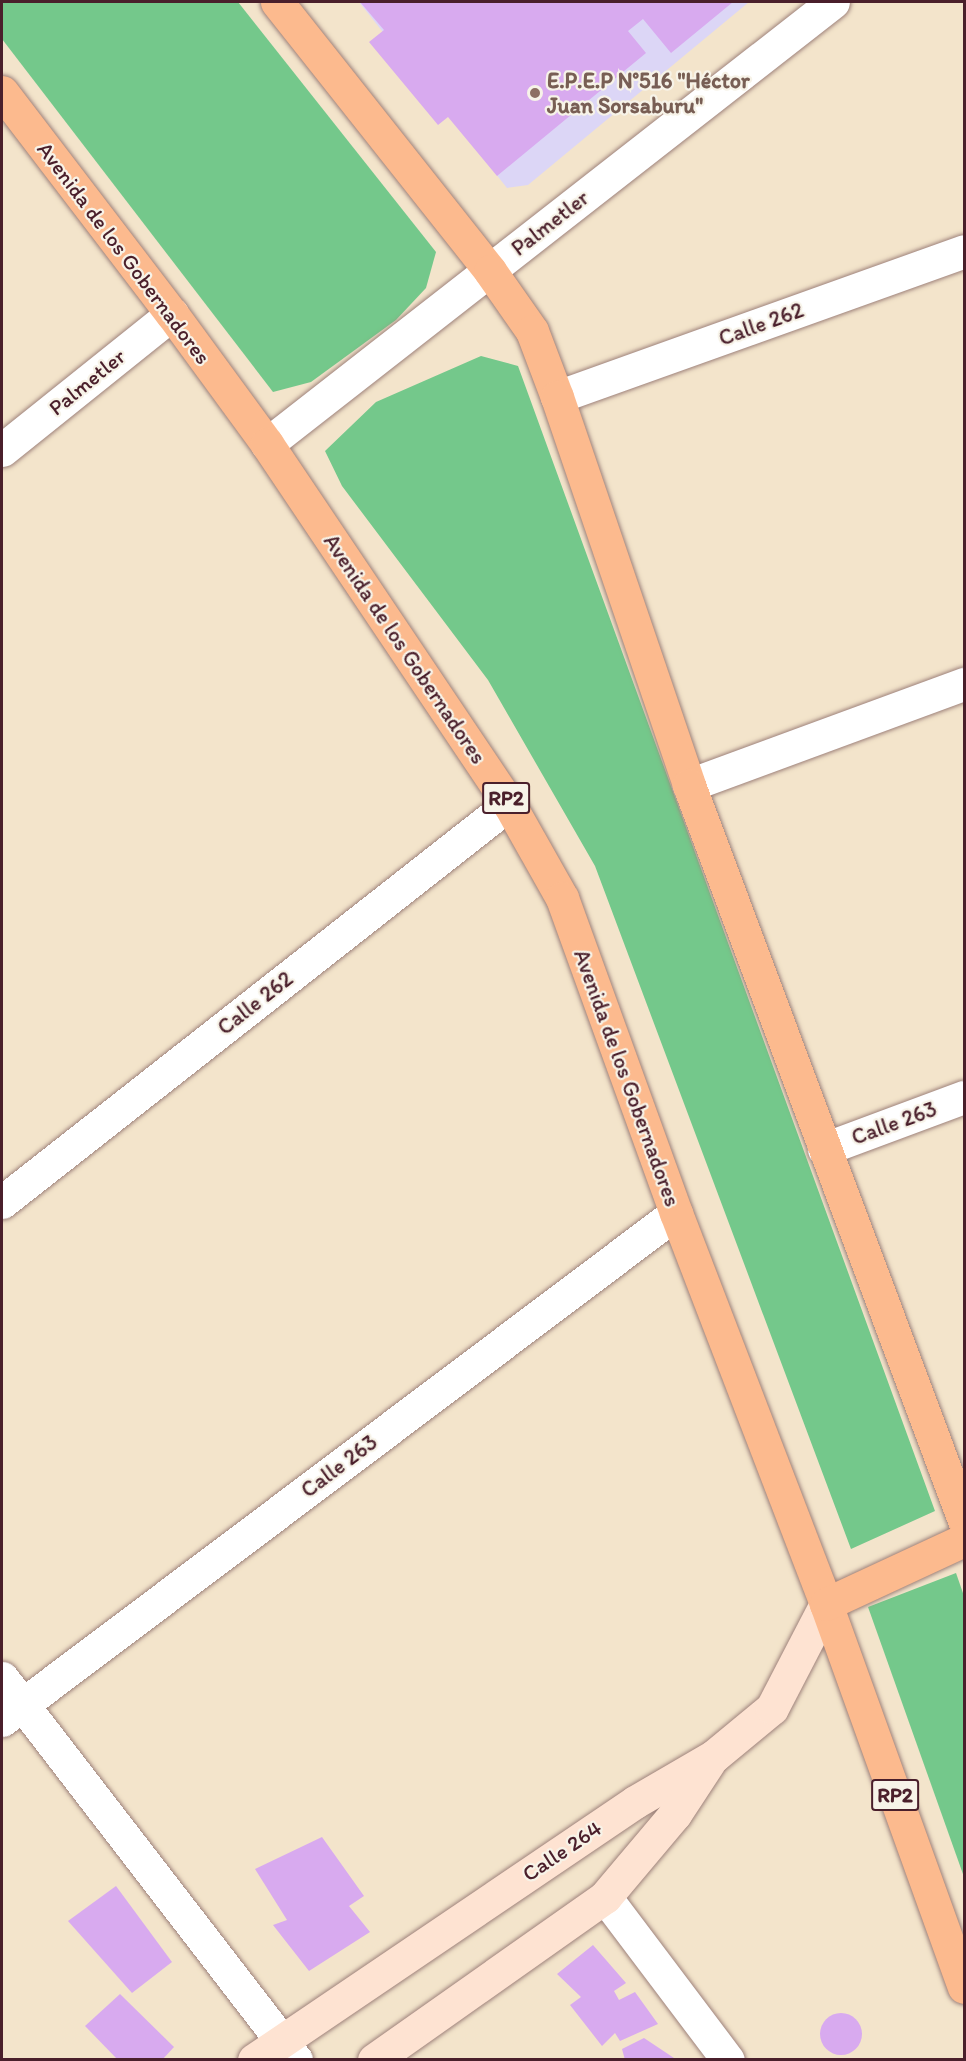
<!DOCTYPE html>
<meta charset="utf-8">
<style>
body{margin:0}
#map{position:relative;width:966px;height:2061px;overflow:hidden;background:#f3e4cb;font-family:Itim,sans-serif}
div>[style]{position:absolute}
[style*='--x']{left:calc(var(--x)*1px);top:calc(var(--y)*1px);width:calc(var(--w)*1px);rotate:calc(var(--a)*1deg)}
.built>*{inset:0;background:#dcd6f6}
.green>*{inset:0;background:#74c88b}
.building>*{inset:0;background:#d8aaef}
.round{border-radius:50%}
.roads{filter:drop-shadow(0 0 2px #9e827b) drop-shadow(0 0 2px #9e827b)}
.minor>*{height:33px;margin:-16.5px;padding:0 16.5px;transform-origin:16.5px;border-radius:16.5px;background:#fff}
.secondary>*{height:33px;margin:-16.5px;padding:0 16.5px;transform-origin:16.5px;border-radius:16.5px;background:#fee3d2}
.primary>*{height:33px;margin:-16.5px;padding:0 16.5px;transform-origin:16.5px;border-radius:16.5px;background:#fcba8e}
.dots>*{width:16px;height:16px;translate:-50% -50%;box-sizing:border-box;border:3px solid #f7f3e8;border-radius:50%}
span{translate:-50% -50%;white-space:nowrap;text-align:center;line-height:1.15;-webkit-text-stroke:4.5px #f7f3e8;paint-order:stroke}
.shield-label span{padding:2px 4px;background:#f7f3e8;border:2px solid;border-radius:4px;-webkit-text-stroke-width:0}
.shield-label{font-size:21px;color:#4a1f2b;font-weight:700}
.education-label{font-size:22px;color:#785e54;font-weight:700}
.left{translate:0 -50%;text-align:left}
.street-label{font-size:22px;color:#4a1f2b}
.frame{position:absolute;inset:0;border:3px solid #4a1f2b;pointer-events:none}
</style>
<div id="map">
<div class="built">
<div style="clip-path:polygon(359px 2px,749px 2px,528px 185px,507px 188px)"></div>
</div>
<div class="green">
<div style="clip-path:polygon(2px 2px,238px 2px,436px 252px,426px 288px,396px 320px,311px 382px,273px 392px,2px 39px)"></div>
<div style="clip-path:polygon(481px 356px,518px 366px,935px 1511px,851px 1549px,595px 866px,488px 680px,342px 486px,325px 451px,376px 402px)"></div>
<div style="clip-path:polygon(956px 1573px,964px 1596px,964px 1877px,868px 1607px)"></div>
</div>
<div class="building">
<div style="clip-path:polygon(360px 2px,733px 2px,671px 53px,643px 19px,628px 31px,646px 53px,497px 176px,448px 117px,438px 125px,369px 42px,384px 30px)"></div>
<div style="clip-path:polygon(322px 1837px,364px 1896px,349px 1906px,370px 1932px,309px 1971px,273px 1925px,287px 1920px,255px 1869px)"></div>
<div style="clip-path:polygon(116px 1886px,172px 1962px,132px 1993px,68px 1921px)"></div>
<div style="clip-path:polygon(593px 1945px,626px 1983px,614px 1991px,619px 2000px,635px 1992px,658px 2024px,620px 2041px,615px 2033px,602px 2046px,570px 2005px,581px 1997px,557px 1974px)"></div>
<div style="clip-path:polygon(120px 1994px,174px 2047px,162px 2060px,118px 2060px,85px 2026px)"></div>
<div class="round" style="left:820px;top:2013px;width:42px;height:42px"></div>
<div style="clip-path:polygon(644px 2038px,677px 2060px,625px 2060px,622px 2049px)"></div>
</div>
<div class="roads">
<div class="minor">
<div style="--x:557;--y:397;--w:432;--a:-19.7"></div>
<div style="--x:267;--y:444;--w:718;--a:-37.99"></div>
<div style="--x:2;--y:450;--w:218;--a:-38.7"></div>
<div style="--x:689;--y:785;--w:293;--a:-20.2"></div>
<div style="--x:824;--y:1149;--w:149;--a:-20.4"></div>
<div style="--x:2;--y:1202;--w:645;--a:-38.13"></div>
<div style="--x:2;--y:1678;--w:482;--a:52.4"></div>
<div style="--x:2;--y:1720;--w:843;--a:-36.95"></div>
<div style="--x:605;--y:1897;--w:204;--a:53"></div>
</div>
<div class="secondary">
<div style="--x:254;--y:2060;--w:460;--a:-34.1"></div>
<div style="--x:635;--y:1802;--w:91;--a:-30.2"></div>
<div style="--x:714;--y:1756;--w:75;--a:-39.6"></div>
<div style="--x:772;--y:1708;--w:117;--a:-62.6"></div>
<div style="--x:374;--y:2060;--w:283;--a:-35.2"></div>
<div style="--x:605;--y:1897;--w:109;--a:-49.9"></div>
<div style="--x:675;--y:1814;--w:62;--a:-56.8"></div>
</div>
<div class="primary">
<div style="--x:277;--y:2;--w:343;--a:51.6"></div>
<div style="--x:490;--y:271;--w:73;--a:55"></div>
<div style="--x:532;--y:331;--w:71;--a:69.3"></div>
<div style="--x:557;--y:397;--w:410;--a:71.2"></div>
<div style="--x:689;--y:785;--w:785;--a:69.49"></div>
<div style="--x:2;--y:92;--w:280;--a:52.6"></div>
<div style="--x:172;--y:314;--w:161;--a:53.8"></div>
<div style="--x:267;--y:444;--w:434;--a:56.1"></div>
<div style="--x:509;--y:804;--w:108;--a:60.6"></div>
<div style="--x:562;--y:898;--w:335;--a:70.1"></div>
<div style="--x:676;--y:1213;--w:419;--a:69"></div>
<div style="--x:826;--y:1604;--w:407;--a:70.2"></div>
<div style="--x:826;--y:1604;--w:152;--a:-24.9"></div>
</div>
</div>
<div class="dots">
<div style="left:535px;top:93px;background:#8d6e63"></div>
</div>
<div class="shield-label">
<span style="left:506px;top:798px">RP2</span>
<span style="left:895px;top:1795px">RP2</span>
</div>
<div class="education-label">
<span class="left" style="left:547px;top:93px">E.P.E.P N°516 "Héctor<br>Juan Sorsaburu"</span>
</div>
<div class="street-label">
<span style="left:550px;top:223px;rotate:-38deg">Palmetler</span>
<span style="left:124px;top:253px;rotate:53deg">Avenida de los Gobernadores</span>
<span style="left:761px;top:324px;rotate:-20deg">Calle 262</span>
<span style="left:87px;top:382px;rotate:-39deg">Palmetler</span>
<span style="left:405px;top:649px;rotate:56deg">Avenida de los Gobernadores</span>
<span style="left:255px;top:1003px;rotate:-38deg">Calle 262</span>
<span style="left:627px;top:1078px;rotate:70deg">Avenida de los Gobernadores</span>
<span style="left:894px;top:1123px;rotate:-20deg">Calle 263</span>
<span style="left:339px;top:1466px;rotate:-37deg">Calle 263</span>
<span style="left:562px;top:1851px;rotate:-34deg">Calle 264</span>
</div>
<div class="frame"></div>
</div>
